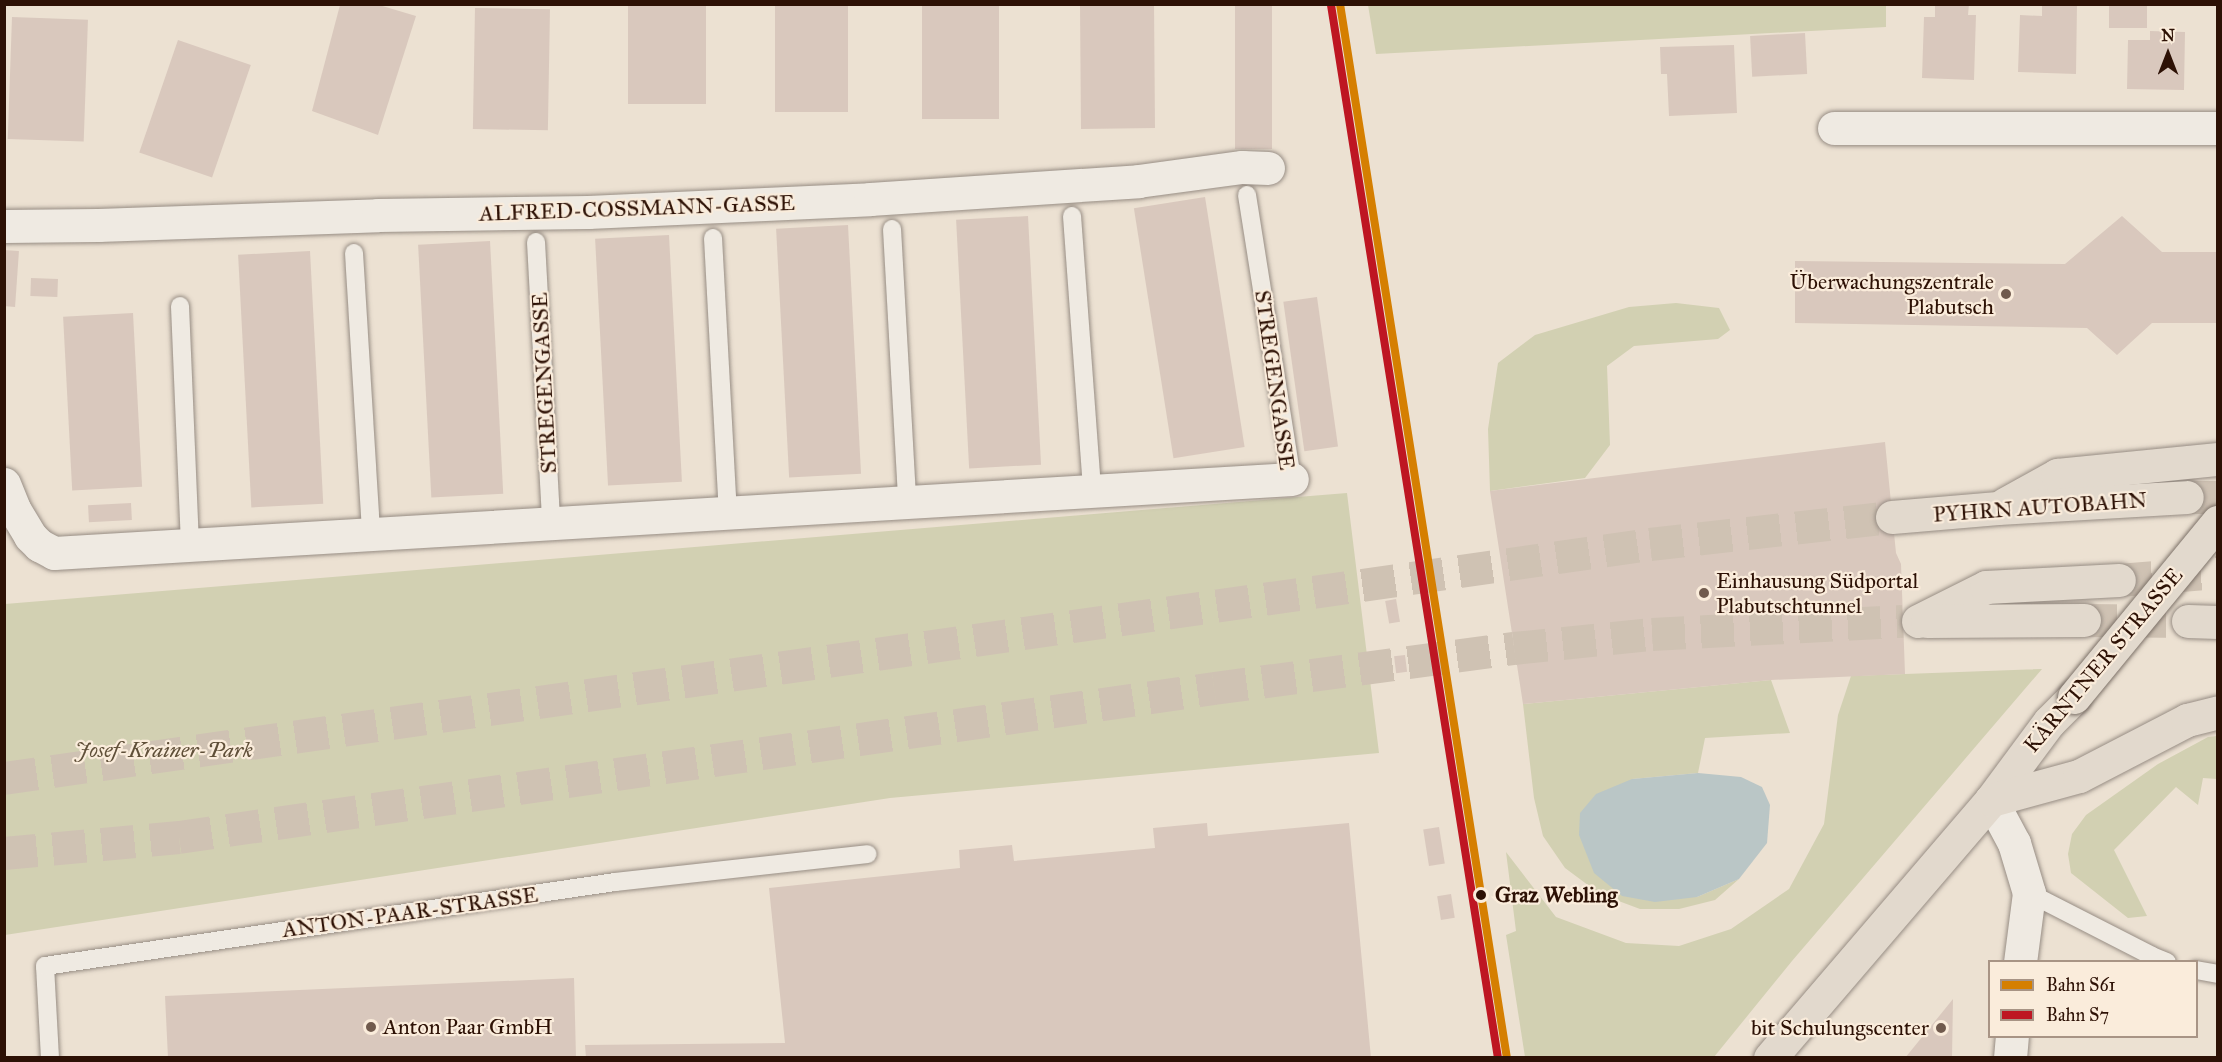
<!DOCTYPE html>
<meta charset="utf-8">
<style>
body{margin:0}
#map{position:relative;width:2222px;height:1062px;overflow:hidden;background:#ece1d2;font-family:"IM FELL Great Primer",serif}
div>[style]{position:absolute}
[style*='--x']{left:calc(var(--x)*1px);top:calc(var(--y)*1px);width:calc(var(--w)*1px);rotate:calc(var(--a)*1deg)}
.green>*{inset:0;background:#d2d0b2}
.water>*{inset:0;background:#bac6c6}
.building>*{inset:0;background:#d9c8bd;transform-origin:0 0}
.motorway-tunnel>*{height:33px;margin-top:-16.5px;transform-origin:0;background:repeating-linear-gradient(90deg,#cfc2b3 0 33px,transparent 0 49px)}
.roads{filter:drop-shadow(0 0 2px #978d84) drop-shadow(0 0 2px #978d84)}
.service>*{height:18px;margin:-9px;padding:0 9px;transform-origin:9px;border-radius:9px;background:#efeae2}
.minor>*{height:33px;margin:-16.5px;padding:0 16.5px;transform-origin:16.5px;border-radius:16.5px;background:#efeae2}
.primary>*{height:33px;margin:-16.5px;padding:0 16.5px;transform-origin:16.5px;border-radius:16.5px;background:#e2d9cd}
.motorway>*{height:33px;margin:-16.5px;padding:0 16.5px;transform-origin:16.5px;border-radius:16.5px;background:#e2d9cd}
.bridges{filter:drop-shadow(0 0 2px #7c7168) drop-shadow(0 0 2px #7c7168)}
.primary-bridge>*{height:33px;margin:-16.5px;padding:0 16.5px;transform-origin:16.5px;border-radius:16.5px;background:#e2d9cd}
.rail-1>*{height:8px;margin:-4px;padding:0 4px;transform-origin:4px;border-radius:4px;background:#d57f01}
.rail-2>*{height:8px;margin:-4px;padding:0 4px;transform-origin:4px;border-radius:4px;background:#be1622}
.dots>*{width:16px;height:16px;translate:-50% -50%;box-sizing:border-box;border:3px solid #faecdb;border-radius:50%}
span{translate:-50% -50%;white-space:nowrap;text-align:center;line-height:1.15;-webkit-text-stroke:4.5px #faecdb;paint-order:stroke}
.street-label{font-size:22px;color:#2d1105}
.poi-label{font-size:22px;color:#2d1105}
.right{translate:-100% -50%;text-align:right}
.left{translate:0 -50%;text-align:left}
.park-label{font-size:22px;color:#5f4f38;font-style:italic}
.stop-label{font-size:22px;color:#2d1105;font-weight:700}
.frame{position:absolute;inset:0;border:6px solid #2d1105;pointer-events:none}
.legend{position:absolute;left:1988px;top:960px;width:210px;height:78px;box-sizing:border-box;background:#faecdb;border:2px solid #a89485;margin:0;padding:8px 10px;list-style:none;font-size:18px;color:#2d1105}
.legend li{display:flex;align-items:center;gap:12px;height:30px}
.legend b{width:30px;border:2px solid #a89485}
.north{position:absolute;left:2138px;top:24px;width:60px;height:60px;-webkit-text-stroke:4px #faecdb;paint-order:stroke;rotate:0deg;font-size:16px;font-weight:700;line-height:24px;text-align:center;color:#2d1105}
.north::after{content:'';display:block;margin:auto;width:21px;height:27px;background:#2d1105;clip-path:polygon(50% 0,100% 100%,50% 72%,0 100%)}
</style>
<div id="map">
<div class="green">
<div style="clip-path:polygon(1886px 5px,1886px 27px,1376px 54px,1368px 5px)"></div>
<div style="clip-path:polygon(1676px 303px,1719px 308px,1730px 330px,1718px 339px,1634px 346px,1607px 366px,1610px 445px,1585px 478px,1490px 491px,1488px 429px,1498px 363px,1535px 335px,1629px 307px)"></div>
<div style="clip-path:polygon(1347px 493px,1379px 753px,890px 798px,5px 935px,5px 604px)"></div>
<div style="clip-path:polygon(2042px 669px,1792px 961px,1714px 1057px,1525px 1057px,1506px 935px,1516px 931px,1506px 852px,1556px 917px,1626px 943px,1679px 946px,1731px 929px,1789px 889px,1824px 824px,1838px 715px,1851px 676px)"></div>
<div style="clip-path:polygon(1771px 680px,1790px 733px,1705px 738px,1698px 773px,1632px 779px,1697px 897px,1739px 879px,1715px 900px,1679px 909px,1640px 909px,1600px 894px,1565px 868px,1543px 836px,1534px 798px,1523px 704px)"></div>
<div style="clip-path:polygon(2217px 736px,2217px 779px,2203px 778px,2198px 805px,2176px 787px,2114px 850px,2147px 916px,2128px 918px,2071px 873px,2068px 854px,2072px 834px,2086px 815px,2158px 764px,2208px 737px)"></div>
</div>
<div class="water">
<div style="clip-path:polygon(1698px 773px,1741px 777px,1762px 787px,1770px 805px,1767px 843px,1739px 879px,1697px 897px,1655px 902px,1622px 896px,1594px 873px,1579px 835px,1580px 813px,1596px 794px,1632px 779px)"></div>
</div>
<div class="building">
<div style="left:628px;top:4px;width:78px;height:100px"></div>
<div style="left:775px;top:4px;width:73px;height:108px"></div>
<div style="clip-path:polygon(1144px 4px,1154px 4px,1155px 128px,1081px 129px,1080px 6px)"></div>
<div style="left:1235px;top:4px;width:37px;height:145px"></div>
<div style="clip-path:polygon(1935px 4px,1969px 4px,1968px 15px,1976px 15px,1974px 80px,1922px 78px,1924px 17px,1935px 17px)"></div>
<div style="clip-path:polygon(2042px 4px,2077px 4px,2076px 74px,2018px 72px,2020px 15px,2042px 16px)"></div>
<div style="clip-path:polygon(340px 5px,379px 5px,416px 16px,378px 135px,312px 111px)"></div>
<div style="left:922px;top:5px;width:77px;height:114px"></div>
<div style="left:2109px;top:5px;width:38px;height:23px"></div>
<div style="left:475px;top:8px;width:75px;height:121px;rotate:1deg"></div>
<div style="left:12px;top:17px;width:76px;height:122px;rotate:2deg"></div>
<div style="clip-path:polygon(2150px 31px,2185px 32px,2184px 90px,2127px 89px,2128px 40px,2150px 40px)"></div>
<div style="left:1805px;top:33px;width:41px;height:55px;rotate:87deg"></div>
<div style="left:178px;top:40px;width:77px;height:119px;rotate:19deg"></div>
<div style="clip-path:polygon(1734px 45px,1737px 113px,1669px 116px,1667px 74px,1661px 74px,1660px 47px)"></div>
<div style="left:1205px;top:197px;width:253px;height:72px;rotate:81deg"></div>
<div style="left:1028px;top:216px;width:249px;height:72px;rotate:87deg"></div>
<div style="clip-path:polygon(2122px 216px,2162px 252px,2218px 252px,2218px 323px,2152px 323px,2117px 355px,2087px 328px,1795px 323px,1795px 261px,2065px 264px)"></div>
<div style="left:848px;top:225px;width:249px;height:72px;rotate:87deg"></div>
<div style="left:669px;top:235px;width:247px;height:74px;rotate:87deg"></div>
<div style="left:490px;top:241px;width:253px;height:72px;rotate:87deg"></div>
<div style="left:4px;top:250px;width:15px;height:56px;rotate:4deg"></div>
<div style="left:310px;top:251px;width:253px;height:72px;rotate:87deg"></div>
<div style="left:31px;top:278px;width:27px;height:18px;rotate:2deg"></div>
<div style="left:1317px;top:297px;width:151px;height:34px;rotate:82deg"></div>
<div style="left:133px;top:313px;width:174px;height:70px;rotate:87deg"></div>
<div style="clip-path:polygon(1885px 442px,1896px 553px,1901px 564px,1905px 674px,1771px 680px,1523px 704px,1490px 491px)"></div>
<div style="left:131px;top:503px;width:17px;height:43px;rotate:87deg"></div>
<div style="left:1396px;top:599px;width:23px;height:11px;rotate:80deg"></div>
<div style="left:1405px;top:655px;width:17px;height:11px;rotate:83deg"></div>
<div style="clip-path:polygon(1207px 823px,1208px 836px,1349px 823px,1371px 1058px,586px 1058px,585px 1045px,785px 1043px,769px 888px,960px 868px,959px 850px,1012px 845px,1014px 861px,1155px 848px,1153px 828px)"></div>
<div style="left:1439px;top:827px;width:37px;height:16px;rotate:81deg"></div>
<div style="left:1451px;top:894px;width:24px;height:14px;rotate:81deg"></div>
<div style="clip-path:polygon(574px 978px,576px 1058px,168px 1058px,165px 996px)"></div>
<div style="clip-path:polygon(1953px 999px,1952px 1058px,1905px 1058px)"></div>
</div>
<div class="motorway-tunnel">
<div style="--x:2187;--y:497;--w:31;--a:0"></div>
<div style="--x:2119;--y:580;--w:99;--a:-4.6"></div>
<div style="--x:2084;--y:620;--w:104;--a:0.6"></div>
<div style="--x:4;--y:778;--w:1663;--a:-8.09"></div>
<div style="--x:1650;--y:544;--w:244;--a:-6.4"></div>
<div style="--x:4;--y:853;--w:176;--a:-5.2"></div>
<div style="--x:179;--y:837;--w:1046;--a:-8.19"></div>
<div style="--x:1214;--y:688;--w:303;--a:-7.6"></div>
<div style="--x:1514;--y:648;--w:139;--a:-5.8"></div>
<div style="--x:1652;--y:634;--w:251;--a:-3"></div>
</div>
<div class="roads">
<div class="service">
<div style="--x:1247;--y:195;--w:288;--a:81"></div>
<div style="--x:1072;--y:216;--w:275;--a:85.8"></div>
<div style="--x:892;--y:229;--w:272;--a:86.8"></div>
<div style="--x:713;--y:238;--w:274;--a:86.9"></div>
<div style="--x:536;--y:242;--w:281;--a:86.9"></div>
<div style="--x:354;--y:253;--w:281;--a:86.5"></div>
<div style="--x:180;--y:306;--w:240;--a:87.6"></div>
<div style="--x:2029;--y:893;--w:138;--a:27.1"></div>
<div style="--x:2152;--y:956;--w:16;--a:22"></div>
<div style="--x:2196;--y:970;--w:22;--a:10"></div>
<div style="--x:50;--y:1058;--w:92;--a:-93.1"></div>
<div style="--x:45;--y:966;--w:576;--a:-8.38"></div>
<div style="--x:615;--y:882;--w:254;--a:-6.3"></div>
</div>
<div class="minor">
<div style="--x:1834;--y:128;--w:384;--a:0"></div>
<div style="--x:4;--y:226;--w:94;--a:-0.6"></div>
<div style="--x:98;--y:225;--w:280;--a:-2"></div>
<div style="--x:378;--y:215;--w:210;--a:-0.8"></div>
<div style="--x:588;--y:212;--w:282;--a:-2.6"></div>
<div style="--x:870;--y:199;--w:269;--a:-3.8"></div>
<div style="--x:1138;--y:181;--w:105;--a:-7.7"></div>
<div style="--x:1242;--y:167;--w:26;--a:2"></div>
<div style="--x:4;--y:484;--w:27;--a:68"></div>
<div style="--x:14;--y:509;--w:31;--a:59"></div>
<div style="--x:30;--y:536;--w:13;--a:45"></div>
<div style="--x:39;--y:545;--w:17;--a:28"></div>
<div style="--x:54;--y:553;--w:1240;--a:-3.42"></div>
<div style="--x:1991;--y:800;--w:49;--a:61.9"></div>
<div style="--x:2014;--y:843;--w:52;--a:73.3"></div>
<div style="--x:2029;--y:893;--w:70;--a:97.4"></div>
<div style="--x:2010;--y:1058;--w:22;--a:-85"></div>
</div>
<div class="primary">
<div style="--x:1770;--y:1058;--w:340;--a:-49.4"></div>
<div style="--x:1991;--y:800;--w:97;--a:-53.4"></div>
<div style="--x:2049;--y:722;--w:35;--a:-45"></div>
</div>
<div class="motorway">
<div style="--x:2005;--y:504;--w:60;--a:-29.1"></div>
<div style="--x:2057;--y:475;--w:162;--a:-5.7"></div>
<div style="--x:1892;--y:517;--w:106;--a:-4.9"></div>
<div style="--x:1998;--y:508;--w:189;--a:-3.3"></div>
<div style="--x:1918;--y:621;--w:76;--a:-26.6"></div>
<div style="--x:1986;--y:587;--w:133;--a:-3"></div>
<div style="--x:1927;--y:621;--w:157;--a:-0.4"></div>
<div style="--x:2188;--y:621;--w:30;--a:2"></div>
<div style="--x:1991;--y:800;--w:91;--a:-15.3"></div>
<div style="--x:2079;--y:776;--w:122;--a:-27.4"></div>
<div style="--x:2187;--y:720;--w:32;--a:-14"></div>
</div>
</div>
<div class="bridges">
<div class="primary-bridge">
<div style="--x:2074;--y:697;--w:227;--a:-50.6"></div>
</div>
</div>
<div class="rail-1">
<div style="--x:1340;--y:4;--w:1067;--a:81"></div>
</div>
<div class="rail-2">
<div style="--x:1331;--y:5;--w:1066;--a:80.99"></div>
</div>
<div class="dots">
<div style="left:2006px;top:294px;background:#705a4d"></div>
<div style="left:1704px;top:593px;background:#705a4d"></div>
<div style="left:1481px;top:895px;background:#2d1105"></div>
<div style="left:371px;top:1027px;background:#705a4d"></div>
<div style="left:1941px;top:1028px;background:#705a4d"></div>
</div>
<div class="street-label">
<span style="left:637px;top:208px;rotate:-2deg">ALFRED-COSSMANN-GASSE</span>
<span style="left:1275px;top:380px;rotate:82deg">STREGENGASSE</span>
<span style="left:544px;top:383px;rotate:-93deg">STREGENGASSE</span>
<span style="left:2040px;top:507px;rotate:-4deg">PYHRN AUTOBAHN</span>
<span style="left:2103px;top:660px;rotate:-50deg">KÄRNTNER STRASSE</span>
<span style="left:410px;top:912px;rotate:-8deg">ANTON-PAAR-STRASSE</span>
</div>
<div class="poi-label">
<span class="right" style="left:1994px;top:294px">Überwachungszentrale<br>Plabutsch</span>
<span class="left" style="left:1716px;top:593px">Einhausung Südportal<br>Plabutschtunnel</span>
<span class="left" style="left:383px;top:1027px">Anton Paar GmbH</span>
<span class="right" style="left:1929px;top:1028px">bit Schulungscenter</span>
</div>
<div class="park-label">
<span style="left:164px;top:750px">Josef-Krainer-Park</span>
</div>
<div class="stop-label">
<span class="left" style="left:1495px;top:895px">Graz Webling</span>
</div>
<div class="frame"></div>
<ul class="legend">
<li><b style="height:8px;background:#d57f01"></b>Bahn S61</li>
<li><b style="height:8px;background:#be1622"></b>Bahn S7</li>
</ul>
<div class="north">N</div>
</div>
